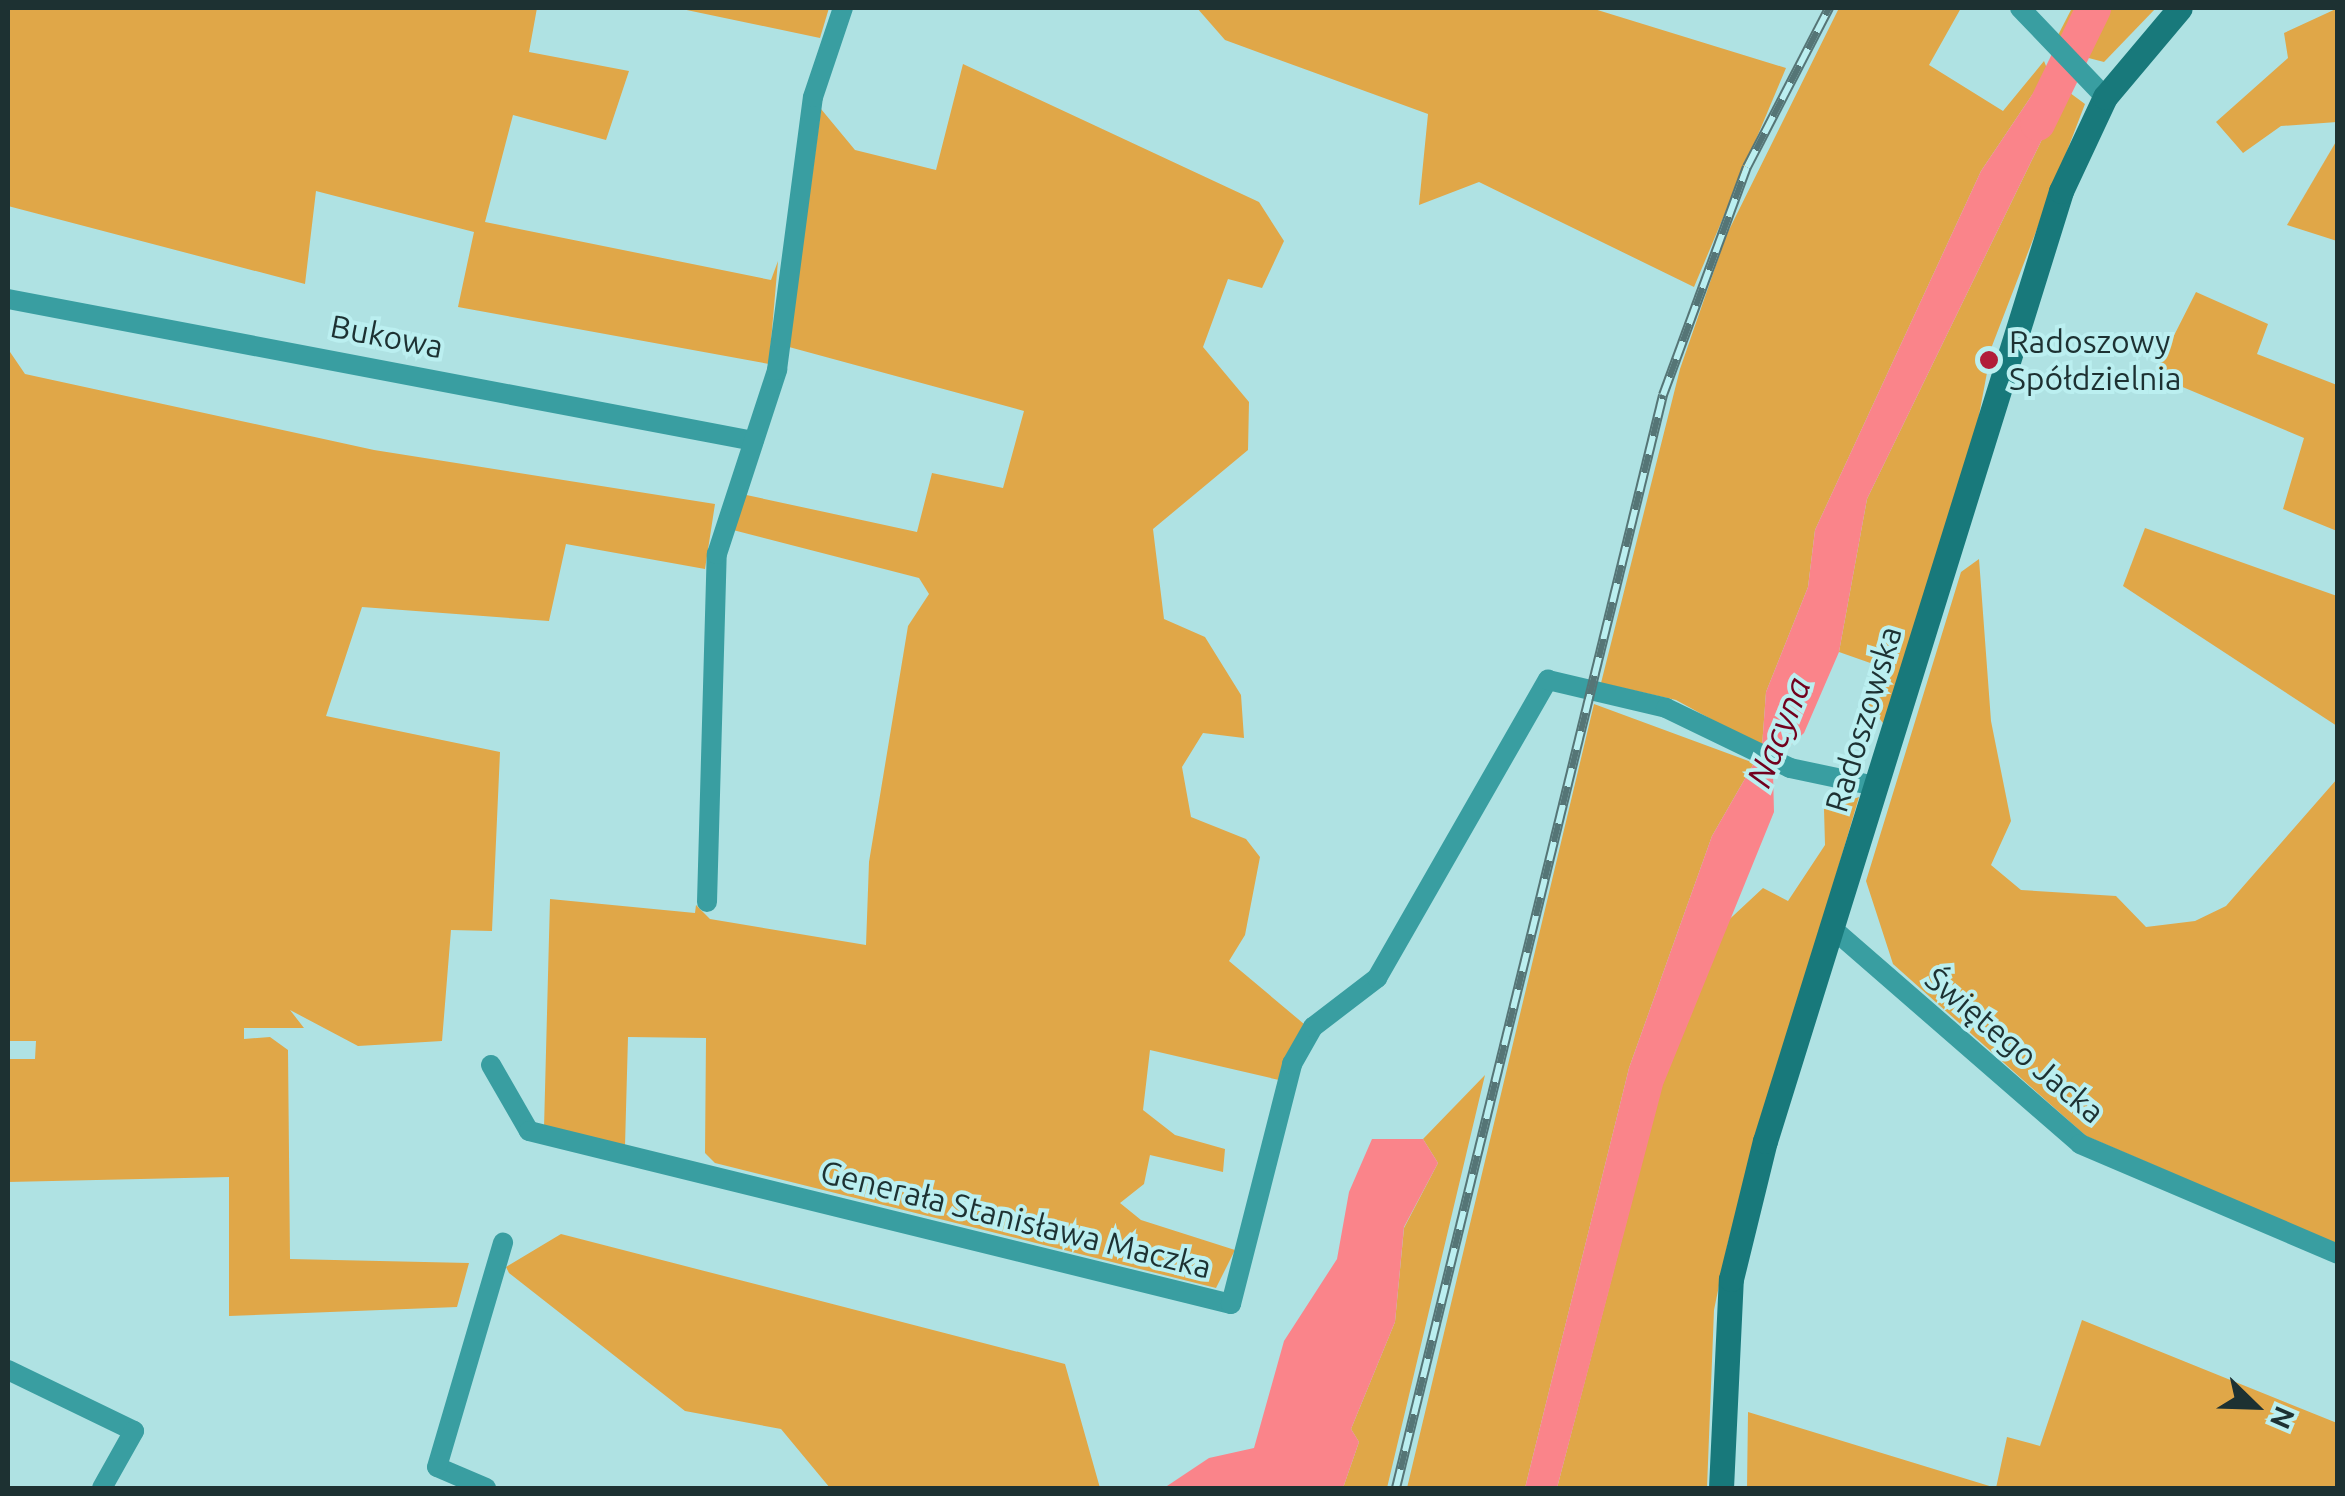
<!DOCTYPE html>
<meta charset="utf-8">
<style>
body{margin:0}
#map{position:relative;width:2345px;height:1496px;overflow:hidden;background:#afe2e3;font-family:Ubuntu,sans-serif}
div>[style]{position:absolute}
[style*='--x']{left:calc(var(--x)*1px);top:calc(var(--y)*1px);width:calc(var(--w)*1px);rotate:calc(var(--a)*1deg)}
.green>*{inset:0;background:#e0a748}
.water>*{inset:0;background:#fa848a}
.river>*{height:35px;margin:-17.5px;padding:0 17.5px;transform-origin:17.5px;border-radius:17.5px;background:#fa848a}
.street>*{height:20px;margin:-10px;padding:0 10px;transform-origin:10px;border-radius:10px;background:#399ea1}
.secondary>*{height:25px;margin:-12.5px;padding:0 12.5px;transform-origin:12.5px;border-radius:12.5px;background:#18797b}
.rail>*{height:10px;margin-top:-5px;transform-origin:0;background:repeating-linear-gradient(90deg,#bbeff0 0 19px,#557576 0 38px);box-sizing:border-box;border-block:2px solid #557576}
.dots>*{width:28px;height:28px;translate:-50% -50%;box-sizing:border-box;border:5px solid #bbeff0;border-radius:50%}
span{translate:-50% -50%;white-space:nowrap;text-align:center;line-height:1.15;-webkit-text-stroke:8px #bbeff0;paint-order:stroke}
.street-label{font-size:32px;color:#1d3132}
.poi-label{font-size:32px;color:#1d3132}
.left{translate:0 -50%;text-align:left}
.water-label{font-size:35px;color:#72011e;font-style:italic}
.frame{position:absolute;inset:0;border:10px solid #1d3132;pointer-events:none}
.north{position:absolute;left:2205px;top:1356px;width:100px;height:100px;-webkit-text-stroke:8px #bbeff0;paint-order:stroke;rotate:113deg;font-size:28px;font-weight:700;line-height:40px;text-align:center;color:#1d3132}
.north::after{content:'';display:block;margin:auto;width:35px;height:45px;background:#1d3132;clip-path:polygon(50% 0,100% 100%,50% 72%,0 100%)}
</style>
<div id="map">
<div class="green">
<div style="clip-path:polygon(8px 8px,537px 8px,529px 52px,629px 71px,606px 140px,513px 115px,485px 222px,771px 280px,778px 261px,769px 364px,458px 307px,474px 232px,316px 191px,305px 284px,8px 206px)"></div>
<div style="clip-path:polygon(677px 8px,829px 8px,820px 38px)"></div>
<div style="clip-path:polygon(1197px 8px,1591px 8px,1786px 68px,1694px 287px,1479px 182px,1419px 205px,1428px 114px,1225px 40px)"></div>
<div style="clip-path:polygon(1839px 8px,1961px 8px,1929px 65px,2003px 111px,2044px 61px,2048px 71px,1981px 171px,1815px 530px,1808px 587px,1766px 692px,1762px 747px,1676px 700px,1601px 683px,1680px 369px,1726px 236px)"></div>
<div style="clip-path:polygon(2072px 8px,2088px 8px,2069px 47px,2055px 41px)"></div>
<div style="clip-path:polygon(2101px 8px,2156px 8px,2104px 62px,2077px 55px)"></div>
<div style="clip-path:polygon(2338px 8px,2337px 122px,2281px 126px,2243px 153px,2216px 122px,2288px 58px,2284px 33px)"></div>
<div style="clip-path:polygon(963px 64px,1259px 202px,1284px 241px,1262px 288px,1228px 279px,1203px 347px,1249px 402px,1248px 450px,1153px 529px,1164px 619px,1205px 637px,1241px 695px,1244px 738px,1203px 733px,1182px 767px,1191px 817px,1246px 839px,1260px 857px,1245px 935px,1229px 961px,1304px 1024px,1279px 1080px,1150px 1050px,1143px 1110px,1175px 1135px,1225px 1149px,1223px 1172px,1150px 1155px,1144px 1184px,1120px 1203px,1141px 1220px,1235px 1250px,1216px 1288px,715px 1163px,705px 1153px,706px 1038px,628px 1037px,625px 1146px,544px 1128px,550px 899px,695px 913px,696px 905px,710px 919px,866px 945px,869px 862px,908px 626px,929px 594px,919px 578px,733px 530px,737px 493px,917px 532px,932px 473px,1003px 488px,1024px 411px,789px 347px,821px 109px,855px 150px,936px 170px)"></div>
<div style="clip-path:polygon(2066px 90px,2085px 104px,1992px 346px,1973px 447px,1886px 727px,1863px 697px,1876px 665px,1839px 652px,1867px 499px)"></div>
<div style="clip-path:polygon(2337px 140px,2337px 241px,2287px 225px)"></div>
<div style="clip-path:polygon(2196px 292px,2268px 324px,2257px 354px,2337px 385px,2337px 531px,2283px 509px,2304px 438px,2154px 375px)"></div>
<div style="clip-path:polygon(8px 349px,25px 374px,374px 450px,715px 504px,705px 569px,566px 544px,549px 621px,362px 607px,326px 716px,500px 752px,492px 931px,451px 930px,442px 1041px,358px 1046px,290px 1010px,304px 1028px,244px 1028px,244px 1039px,270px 1037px,288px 1050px,290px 1259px,469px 1263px,457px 1307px,229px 1316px,229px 1177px,8px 1182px,8px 1059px,35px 1059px,36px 1041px,8px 1041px)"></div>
<div style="clip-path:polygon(2145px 528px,2337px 596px,2337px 726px,2123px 586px)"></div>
<div style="clip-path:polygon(1979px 559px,1991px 721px,2011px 821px,1991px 865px,2021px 890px,2116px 896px,2146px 927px,2195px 921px,2226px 906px,2337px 779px,2337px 1244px,2086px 1136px,1893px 964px,1866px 881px,1961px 572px)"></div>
<div style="clip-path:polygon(1594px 704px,1754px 763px,1712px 836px,1629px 1068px,1525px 1488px,1407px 1488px)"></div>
<div style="clip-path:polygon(1859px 797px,1728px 1242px,1714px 1310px,1707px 1488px,1557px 1488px,1662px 1085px,1719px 929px,1763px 888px,1788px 901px,1825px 845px,1824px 809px)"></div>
<div style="clip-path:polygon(1485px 1075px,1387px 1488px,1343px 1488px,1359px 1442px,1351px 1429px,1395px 1322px,1404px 1228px,1438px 1163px,1423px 1139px)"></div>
<div style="clip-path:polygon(561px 1234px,1065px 1364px,1100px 1488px,830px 1488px,781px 1429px,685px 1411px,509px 1273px,506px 1267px)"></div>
<div style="clip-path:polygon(2082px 1320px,2337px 1423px,2337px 1488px,1747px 1488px,1748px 1412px,1996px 1488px,2007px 1437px,2040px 1446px)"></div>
</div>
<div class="water">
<div style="clip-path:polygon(2048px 71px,2066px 90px,1867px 499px,1839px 652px,1804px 733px,1781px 754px,1762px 747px,1766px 692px,1808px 587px,1815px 530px,1981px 171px)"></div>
<div style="clip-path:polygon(1754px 763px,1773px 773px,1774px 812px,1663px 1085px,1557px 1488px,1525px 1488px,1629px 1068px,1712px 836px)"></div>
<div style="clip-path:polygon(1372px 1139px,1423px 1139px,1438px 1163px,1404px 1227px,1395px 1322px,1351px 1429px,1359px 1442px,1343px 1488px,1164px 1488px,1209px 1458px,1254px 1448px,1284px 1341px,1337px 1259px,1349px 1192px)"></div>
</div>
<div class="river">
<div style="--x:2037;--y:123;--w:128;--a:-64"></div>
</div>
<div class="street">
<div style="--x:2020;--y:8;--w:123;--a:46.3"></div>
<div style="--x:8;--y:299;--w:759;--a:10.78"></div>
<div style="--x:707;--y:902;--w:348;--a:-88.4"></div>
<div style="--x:717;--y:554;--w:194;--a:-71.9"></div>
<div style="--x:777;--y:370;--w:275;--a:-82.5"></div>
<div style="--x:813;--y:97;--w:94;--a:-71.4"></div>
<div style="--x:1833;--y:929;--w:327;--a:41"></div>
<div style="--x:2080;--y:1144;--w:280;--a:23.1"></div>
<div style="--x:491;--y:1065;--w:76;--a:60.1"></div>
<div style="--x:529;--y:1131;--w:723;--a:13.84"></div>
<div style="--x:1231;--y:1304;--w:248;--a:-75.7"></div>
<div style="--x:1292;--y:1064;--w:43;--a:-60.4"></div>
<div style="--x:1313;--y:1027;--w:81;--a:-37.4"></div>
<div style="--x:1377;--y:978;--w:344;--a:-60.2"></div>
<div style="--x:1548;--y:680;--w:121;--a:13.3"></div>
<div style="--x:1666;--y:708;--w:138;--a:25.8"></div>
<div style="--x:1790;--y:768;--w:87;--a:12"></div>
<div style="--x:8;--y:1370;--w:140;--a:25.8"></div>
<div style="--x:134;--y:1431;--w:65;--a:119.3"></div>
<div style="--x:486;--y:1488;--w:53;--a:-156.8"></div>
<div style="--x:437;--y:1467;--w:234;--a:-73.6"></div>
</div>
<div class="secondary">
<div style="--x:1721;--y:1488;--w:209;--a:-87.3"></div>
<div style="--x:1731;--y:1279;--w:142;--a:-76.2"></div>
<div style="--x:1765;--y:1141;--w:995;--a:-72.69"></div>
<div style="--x:2061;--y:191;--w:104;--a:-64.9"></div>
<div style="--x:2105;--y:97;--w:116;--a:-49.9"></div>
</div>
<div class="rail">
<div style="--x:1396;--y:1488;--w:1125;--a:-76.27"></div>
<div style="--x:1663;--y:395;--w:243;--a:-69.8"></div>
<div style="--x:1747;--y:167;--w:179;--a:-62.7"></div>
</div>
<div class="dots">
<div style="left:1989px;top:360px;background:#b11d39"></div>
</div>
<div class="street-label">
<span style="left:387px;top:336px;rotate:11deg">Bukowa</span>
<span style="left:1863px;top:719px;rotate:-73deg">Radoszowska</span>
<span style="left:2015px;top:1045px;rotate:40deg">Świętego Jacka</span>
<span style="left:1016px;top:1219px;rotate:14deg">Generała Stanisława Maczka</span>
</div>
<div class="poi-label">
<span class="left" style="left:2009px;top:360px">Radoszowy<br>Spółdzielnia</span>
</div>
<div class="water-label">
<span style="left:1778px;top:732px;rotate:-68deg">Nacyna</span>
</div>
<div class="frame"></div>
<div class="north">N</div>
</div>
